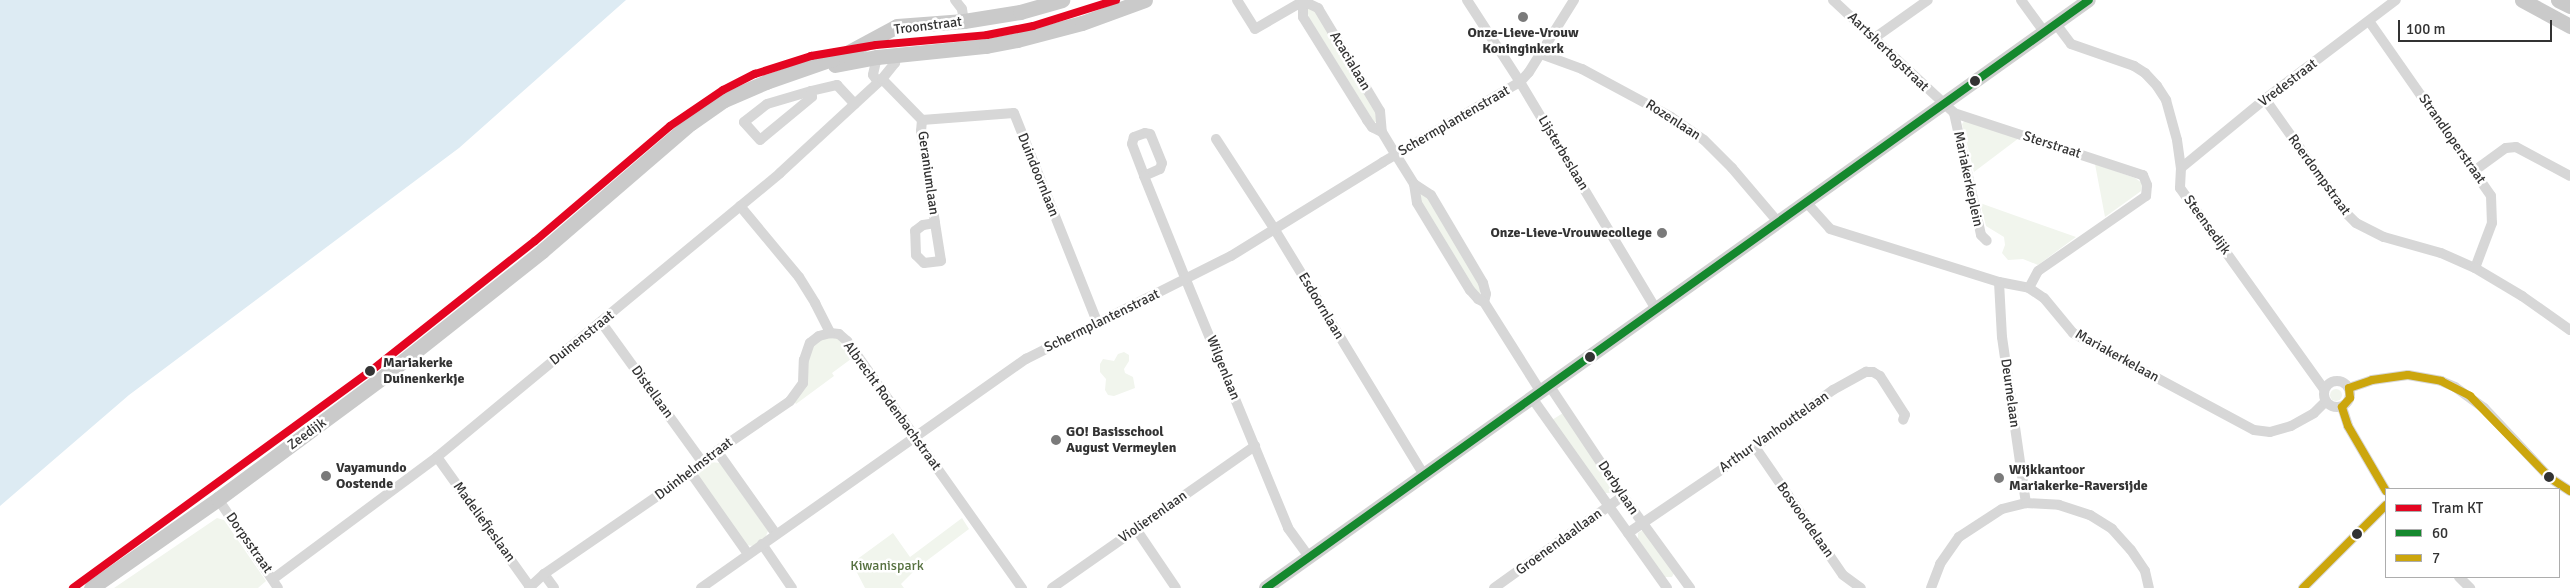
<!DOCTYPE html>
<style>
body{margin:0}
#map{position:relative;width:2570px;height:588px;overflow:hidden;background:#fff;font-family:Signika,sans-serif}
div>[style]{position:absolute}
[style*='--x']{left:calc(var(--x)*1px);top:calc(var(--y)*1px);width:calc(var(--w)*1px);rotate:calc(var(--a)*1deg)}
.green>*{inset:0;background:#f1f5ed}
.round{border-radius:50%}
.water>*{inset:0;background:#ddebf3}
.street>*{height:10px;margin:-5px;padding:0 5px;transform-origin:5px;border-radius:5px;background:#d7d7d7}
.street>.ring{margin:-5px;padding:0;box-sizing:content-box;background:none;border:10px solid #d7d7d7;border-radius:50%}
.secondary>*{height:14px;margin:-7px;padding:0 7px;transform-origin:7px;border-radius:7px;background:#d0d0d0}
.primary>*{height:15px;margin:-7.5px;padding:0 7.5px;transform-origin:7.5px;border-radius:7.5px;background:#cacaca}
.bus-1>*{height:8px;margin:-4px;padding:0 4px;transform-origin:4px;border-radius:4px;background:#15882e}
.bus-2>*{height:8px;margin:-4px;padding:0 4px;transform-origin:4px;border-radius:4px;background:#cca60d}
.tram-1>*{height:8px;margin:-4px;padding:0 4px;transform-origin:4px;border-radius:4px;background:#e40521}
.dots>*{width:14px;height:14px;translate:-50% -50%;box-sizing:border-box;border:2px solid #fff;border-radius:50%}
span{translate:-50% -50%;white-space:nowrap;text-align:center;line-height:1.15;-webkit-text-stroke:5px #fff;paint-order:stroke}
.street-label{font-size:14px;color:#333}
.poi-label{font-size:14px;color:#333;font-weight:700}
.right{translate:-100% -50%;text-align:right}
.left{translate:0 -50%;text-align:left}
.stop-label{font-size:14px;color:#333;font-weight:700}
.park-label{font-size:14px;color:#56703f}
.legend{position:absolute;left:2385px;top:488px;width:175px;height:90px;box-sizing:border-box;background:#fff;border:1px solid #adadad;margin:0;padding:6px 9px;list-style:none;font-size:15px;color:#333}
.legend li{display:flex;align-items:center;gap:10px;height:25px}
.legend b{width:25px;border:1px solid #adadad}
.scale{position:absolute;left:2398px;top:20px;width:154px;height:22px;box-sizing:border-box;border:2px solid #333;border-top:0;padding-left:6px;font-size:15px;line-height:18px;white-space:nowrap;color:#333;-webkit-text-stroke:4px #fff;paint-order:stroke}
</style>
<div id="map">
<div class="green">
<div style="clip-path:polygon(1306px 5px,1314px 9px,1375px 111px,1377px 122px,1374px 122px,1309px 18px)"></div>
<div style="clip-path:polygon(1965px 120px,2019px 138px,1974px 172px,1962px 124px)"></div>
<div style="clip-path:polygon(2095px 164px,2135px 178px,2142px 183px,2141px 191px,2137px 194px,2105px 217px)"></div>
<div style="clip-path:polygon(1419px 191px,1426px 195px,1480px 286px,1480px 295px,1477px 294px,1419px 201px)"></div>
<div style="clip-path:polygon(1980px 203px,2076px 237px,2038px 265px,2023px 259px,2008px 260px,2002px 253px,2005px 245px,2004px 237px,1986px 226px)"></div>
<div style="clip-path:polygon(826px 337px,839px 338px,855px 356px,832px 373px,834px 376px,796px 404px,793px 400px,813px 345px)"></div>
<div style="clip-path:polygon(1124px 352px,1129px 355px,1129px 361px,1124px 369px,1125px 373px,1133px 377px,1135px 388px,1114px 396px,1108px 395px,1105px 390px,1106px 379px,1100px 372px,1100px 364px,1103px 359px,1114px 361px,1118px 354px)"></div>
<div class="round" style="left:2330px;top:389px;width:12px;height:12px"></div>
<div style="clip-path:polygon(1563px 413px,1603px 470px,1613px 490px,1610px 493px,1604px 493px,1552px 420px)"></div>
<div style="clip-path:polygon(711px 462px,720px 463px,768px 531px,765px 538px,753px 546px,746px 545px,698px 476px,700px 470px)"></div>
<div style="clip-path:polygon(217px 518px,224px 520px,266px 581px,258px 588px,114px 588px)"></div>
<div style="clip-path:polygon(962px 518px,969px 529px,917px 568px,901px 584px,904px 588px,865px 588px,852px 563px,893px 533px,910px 557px)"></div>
<div style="clip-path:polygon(1643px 530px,1674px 573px,1672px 577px,1664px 577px,1638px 539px,1638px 533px)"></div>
</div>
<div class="water">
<div style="clip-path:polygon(0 0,626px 0,459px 148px,129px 395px,0 506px)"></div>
</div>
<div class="street">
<div style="--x:955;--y:0;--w:11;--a:52"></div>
<div style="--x:962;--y:9;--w:12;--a:81"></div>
<div style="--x:1237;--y:0;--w:34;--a:58"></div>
<div style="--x:1255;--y:29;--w:58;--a:-30.1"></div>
<div style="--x:1303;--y:0;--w:17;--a:90"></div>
<div style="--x:1303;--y:17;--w:121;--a:58.1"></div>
<div style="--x:1367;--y:120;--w:9;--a:54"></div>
<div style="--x:1372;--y:127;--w:11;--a:27"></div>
<div style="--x:1467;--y:0;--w:98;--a:57.1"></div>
<div style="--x:1520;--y:82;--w:265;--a:59.1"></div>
<div style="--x:1833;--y:0;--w:166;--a:43"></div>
<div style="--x:1954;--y:113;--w:199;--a:18.2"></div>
<div style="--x:2143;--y:175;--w:11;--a:68"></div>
<div style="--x:2147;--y:185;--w:11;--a:95"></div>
<div style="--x:2146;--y:196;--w:131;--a:145.2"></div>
<div style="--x:2038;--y:271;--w:19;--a:118"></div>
<div style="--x:2021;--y:0;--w:39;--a:54"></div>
<div style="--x:1303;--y:1;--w:17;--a:25"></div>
<div style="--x:1318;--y:8;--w:120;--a:59"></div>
<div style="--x:1380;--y:111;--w:21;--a:85"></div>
<div style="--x:1382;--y:132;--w:27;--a:59"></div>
<div style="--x:1396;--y:155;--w:34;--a:58"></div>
<div style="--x:1414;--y:184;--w:20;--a:33"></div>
<div style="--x:1431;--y:195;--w:102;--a:59.4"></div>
<div style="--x:1483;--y:283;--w:11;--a:75"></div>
<div style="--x:1486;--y:294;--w:8;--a:104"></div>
<div style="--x:2369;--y:21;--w:213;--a:55.1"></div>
<div style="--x:2491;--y:196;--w:27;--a:88"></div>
<div style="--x:2492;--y:223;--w:48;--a:110.7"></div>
<div style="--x:2056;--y:24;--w:25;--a:53"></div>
<div style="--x:2071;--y:44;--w:67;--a:19.2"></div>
<div style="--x:2134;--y:66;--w:13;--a:32"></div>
<div style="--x:2145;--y:73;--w:18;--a:47"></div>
<div style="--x:2157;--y:86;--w:17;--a:57"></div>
<div style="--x:2166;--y:100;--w:41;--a:74.6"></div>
<div style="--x:2177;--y:140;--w:28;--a:82"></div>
<div style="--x:2181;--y:168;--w:20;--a:93"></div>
<div style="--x:2180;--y:188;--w:247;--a:54.4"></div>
<div style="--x:1873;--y:39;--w:67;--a:-35.3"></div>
<div style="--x:1541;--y:54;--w:44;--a:20.1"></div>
<div style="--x:1582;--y:69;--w:101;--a:28.3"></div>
<div style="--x:1671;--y:117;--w:40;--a:34.9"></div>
<div style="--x:1704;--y:140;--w:40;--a:45"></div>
<div style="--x:1732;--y:168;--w:71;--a:49.6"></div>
<div style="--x:877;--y:57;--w:18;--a:103"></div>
<div style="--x:873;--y:75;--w:9;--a:54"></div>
<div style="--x:882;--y:79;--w:57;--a:45.7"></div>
<div style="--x:922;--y:120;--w:11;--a:95"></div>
<div style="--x:921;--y:131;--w:93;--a:81.3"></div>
<div style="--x:935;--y:223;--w:38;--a:81"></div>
<div style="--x:941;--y:261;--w:17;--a:173"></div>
<div style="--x:924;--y:263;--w:11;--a:-135"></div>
<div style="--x:916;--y:255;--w:24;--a:-92"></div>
<div style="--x:915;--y:231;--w:10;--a:-37"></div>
<div style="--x:923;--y:225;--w:12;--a:-9"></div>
<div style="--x:811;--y:91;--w:6;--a:81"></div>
<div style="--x:812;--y:97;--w:67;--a:140.4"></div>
<div style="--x:760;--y:140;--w:24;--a:-132"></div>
<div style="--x:744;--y:122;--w:29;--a:-38"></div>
<div style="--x:767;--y:104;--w:46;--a:-16.5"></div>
<div style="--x:811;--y:91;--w:27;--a:-13"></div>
<div style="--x:837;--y:85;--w:26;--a:47"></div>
<div style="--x:2265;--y:99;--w:140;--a:54.6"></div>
<div style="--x:2346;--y:213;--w:14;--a:45"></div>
<div style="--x:2356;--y:223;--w:31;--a:27"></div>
<div style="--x:2384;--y:237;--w:59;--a:15.7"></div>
<div style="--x:2441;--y:253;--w:37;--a:24"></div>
<div style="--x:2475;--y:268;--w:55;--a:30.8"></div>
<div style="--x:2522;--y:296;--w:59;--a:35.3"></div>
<div style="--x:1954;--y:113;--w:125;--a:77.5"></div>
<div style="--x:1981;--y:235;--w:8;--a:45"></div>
<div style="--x:922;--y:120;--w:92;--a:-4.4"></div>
<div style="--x:1014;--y:113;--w:225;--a:68.3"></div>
<div style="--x:1216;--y:139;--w:108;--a:57"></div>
<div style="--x:1275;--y:230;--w:287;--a:58.7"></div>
<div style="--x:2181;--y:168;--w:109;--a:-39.4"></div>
<div style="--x:2265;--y:99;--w:164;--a:-37.1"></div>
<div style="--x:2474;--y:171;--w:39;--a:-36"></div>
<div style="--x:2506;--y:148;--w:10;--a:-6"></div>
<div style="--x:2516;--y:147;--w:61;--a:28.2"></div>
<div style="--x:1144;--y:176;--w:17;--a:-24"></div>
<div style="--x:1160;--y:169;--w:6;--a:-72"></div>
<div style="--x:1162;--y:163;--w:31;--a:-112"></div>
<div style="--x:1150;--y:134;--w:5;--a:-169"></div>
<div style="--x:1145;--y:133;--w:12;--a:160"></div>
<div style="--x:1134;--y:137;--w:7;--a:106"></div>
<div style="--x:1132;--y:144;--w:34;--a:69"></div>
<div style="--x:1144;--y:176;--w:112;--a:68"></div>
<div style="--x:1186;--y:280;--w:268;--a:67.6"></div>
<div style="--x:1288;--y:528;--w:36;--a:54"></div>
<div style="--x:1414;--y:184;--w:19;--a:81"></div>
<div style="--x:1417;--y:203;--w:102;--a:58.7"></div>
<div style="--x:1470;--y:290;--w:12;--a:48"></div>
<div style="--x:1478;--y:299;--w:7;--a:27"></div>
<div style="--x:1484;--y:302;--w:107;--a:57.7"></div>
<div style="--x:1806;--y:202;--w:36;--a:48"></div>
<div style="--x:1830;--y:229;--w:177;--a:17.4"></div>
<div style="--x:1999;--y:282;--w:31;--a:11"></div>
<div style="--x:2029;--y:288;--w:18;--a:34"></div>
<div style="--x:2044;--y:298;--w:45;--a:50.4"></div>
<div style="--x:2073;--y:333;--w:205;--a:28.2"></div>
<div style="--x:2254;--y:430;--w:16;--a:7"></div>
<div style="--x:2270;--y:432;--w:22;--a:-16"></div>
<div style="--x:2291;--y:426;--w:26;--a:-29"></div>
<div style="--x:2314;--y:413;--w:16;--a:-45"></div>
<div style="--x:740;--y:206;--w:92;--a:50.3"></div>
<div style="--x:799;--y:277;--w:31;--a:58"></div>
<div style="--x:815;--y:303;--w:34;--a:63"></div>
<div style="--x:830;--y:333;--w:9;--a:6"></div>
<div style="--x:839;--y:334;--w:11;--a:41"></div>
<div style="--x:847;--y:341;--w:303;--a:54.7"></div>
<div style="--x:1999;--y:282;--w:55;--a:86.9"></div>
<div style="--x:2002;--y:337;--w:168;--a:81.8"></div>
<div style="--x:601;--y:322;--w:174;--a:54.1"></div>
<div class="ring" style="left:2324px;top:381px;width:16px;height:16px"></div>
<div style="--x:1549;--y:385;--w:133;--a:56.3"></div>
<div style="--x:1623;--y:496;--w:114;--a:53.9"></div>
<div style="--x:2349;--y:388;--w:24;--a:-19"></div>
<div style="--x:2372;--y:380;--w:36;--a:-8"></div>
<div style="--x:2408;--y:375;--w:34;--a:10"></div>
<div style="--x:2441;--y:381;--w:15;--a:23"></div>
<div style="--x:2455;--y:387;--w:36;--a:36"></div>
<div style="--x:2484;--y:408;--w:96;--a:46.7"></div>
<div style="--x:2550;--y:478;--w:24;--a:33"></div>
<div style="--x:1532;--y:398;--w:233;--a:54.6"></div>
<div style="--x:2342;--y:407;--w:20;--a:72"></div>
<div style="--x:2348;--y:426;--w:75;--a:59.7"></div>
<div style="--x:1755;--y:447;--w:155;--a:55.5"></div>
<div style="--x:1843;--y:575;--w:22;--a:36"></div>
<div style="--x:717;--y:451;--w:102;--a:54.6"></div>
<div style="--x:437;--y:457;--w:160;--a:54.4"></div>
<div style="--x:691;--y:473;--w:99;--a:54.9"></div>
<div style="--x:218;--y:499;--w:107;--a:56"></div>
<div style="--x:1136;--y:529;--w:71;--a:55.9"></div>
<div style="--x:1628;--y:533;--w:153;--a:-34.1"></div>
<div style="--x:1755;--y:447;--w:97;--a:-36.2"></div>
<div style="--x:1833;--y:390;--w:38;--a:-29"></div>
<div style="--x:1866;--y:372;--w:7;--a:0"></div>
<div style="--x:1873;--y:372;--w:8;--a:30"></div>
<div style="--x:1880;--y:376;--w:46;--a:57.3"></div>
<div style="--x:1905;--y:415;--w:5;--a:112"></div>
<div style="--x:762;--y:544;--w:53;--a:55.7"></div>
<div style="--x:544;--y:574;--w:17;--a:54"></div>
<div style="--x:2459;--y:577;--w:16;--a:45"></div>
<div style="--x:273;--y:579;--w:204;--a:-36.6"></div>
<div style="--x:437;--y:457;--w:445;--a:-39.6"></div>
<div style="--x:780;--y:173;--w:139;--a:-42.7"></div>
<div style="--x:882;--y:79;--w:21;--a:-51"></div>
<div style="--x:895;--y:63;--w:7;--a:-90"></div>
<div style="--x:529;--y:588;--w:21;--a:-43"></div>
<div style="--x:544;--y:574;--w:178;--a:-34.5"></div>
<div style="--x:691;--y:473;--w:34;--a:-40"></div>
<div style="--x:717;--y:451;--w:88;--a:-34.4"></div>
<div style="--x:790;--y:401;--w:22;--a:-54"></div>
<div style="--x:803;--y:383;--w:23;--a:-88"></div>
<div style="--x:804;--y:360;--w:18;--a:-71"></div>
<div style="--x:810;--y:343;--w:11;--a:-38"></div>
<div style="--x:819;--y:336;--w:11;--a:-15"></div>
<div style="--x:701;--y:588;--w:398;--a:-35.2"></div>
<div style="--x:1026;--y:359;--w:229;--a:-26.7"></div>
<div style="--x:1231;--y:256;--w:179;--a:-31.7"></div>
<div style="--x:1383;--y:162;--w:159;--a:-30.3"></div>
<div style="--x:1520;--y:82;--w:13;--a:-48"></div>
<div style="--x:1529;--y:72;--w:85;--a:-58"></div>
<div style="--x:1052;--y:588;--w:248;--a:-35"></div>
<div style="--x:1494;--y:588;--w:158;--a:-35.5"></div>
<div style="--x:1931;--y:588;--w:26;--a:-69"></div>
<div style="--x:1940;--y:564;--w:33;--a:-55"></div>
<div style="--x:1959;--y:537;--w:51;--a:-33.1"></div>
<div style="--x:2002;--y:509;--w:25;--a:-14"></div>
<div style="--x:2026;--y:503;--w:33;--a:3"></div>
<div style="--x:2059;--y:505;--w:33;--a:18"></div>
<div style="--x:2090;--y:515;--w:26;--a:32"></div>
<div style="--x:2112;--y:529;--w:28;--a:48"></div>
<div style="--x:2131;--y:550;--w:25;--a:56"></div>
<div style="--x:2145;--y:571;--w:17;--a:77"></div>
<div style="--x:2303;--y:588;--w:117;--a:-45"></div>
</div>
<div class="secondary">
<div style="--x:1266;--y:588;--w:1011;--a:-35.54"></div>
</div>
<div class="primary">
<div style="--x:2522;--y:0;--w:55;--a:28.4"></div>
<div style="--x:2558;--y:0;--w:13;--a:27"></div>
<div style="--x:835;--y:65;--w:43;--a:-10.8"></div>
<div style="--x:877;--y:57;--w:110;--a:-5.8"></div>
<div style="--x:986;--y:46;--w:32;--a:-11"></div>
<div style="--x:1017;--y:40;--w:67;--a:-14.7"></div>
<div style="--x:1082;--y:23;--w:67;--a:-20.1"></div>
<div style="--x:91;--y:588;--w:155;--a:-35"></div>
<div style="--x:218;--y:499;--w:207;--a:-36.5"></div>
<div style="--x:384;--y:376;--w:201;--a:-38.3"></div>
<div style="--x:542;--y:251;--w:196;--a:-40.7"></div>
<div style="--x:691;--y:123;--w:40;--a:-34.9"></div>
<div style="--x:724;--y:100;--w:46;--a:-23.2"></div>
<div style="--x:766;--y:82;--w:82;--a:-19.3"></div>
<div style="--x:843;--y:55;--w:61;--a:-28.2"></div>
<div style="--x:897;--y:26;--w:67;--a:-4.3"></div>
<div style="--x:964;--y:21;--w:57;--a:-9.1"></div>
<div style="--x:1020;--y:12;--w:44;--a:-15.9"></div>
</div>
<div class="bus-1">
<div style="--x:1266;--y:588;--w:1011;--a:-35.54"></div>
</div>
<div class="bus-2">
<div style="--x:2386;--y:491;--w:75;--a:-120.3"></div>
<div style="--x:2348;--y:426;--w:20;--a:-108"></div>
<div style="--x:2342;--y:407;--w:12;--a:-48"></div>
<div style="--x:2350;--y:398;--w:10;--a:-96"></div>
<div style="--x:2349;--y:388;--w:24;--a:-19"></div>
<div style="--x:2372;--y:380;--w:36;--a:-8"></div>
<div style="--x:2408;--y:375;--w:34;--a:10"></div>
<div style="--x:2441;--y:381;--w:33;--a:27"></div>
<div style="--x:2470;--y:396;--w:115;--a:45.7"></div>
<div style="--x:2550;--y:478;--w:24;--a:33"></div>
<div style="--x:2303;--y:588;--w:117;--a:-45"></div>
</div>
<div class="tram-1">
<div style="--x:73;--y:588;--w:364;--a:-36.1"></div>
<div style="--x:367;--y:374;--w:214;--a:-38.4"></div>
<div style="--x:535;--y:241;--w:177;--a:-40.4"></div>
<div style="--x:670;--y:126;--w:64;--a:-34.2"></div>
<div style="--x:723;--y:90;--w:36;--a:-27"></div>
<div style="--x:755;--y:74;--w:59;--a:-17.8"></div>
<div style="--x:811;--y:56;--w:66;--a:-9.6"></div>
<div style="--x:876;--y:45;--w:111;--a:-5.1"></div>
<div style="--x:987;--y:35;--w:47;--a:-11.1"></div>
<div style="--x:1033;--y:26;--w:87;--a:-17.4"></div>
</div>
<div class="dots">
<div style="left:1523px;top:17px;background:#7a7a7a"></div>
<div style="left:1975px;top:81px;background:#333"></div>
<div style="left:1662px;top:233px;background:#7a7a7a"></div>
<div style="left:1590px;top:357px;background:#333"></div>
<div style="left:370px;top:371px;background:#333"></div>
<div style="left:1056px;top:440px;background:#7a7a7a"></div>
<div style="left:326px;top:476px;background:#7a7a7a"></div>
<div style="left:2549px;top:477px;background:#333"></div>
<div style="left:1999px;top:478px;background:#7a7a7a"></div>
<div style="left:2357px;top:534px;background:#333"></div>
</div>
<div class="street-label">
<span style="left:928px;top:26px;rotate:-7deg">Troonstraat</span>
<span style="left:1888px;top:52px;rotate:44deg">Aartshertogstraat</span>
<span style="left:1350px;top:61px;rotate:59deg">Acacialaan</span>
<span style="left:2288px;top:83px;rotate:-37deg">Vredestraat</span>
<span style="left:1673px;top:120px;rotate:33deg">Rozenlaan</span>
<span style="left:1454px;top:121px;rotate:-30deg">Schermplantenstraat</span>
<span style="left:2452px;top:139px;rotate:55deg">Strandloperstraat</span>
<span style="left:2052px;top:145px;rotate:18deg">Sterstraat</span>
<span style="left:1563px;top:153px;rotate:59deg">Lijsterbeslaan</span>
<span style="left:928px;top:173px;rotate:82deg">Geraniumlaan</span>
<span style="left:1038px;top:175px;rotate:68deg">Duindoornlaan</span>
<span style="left:2319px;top:175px;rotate:54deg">Roerdompstraat</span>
<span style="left:1968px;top:179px;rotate:78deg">Mariakerkeplein</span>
<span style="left:2207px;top:225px;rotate:54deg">Steensedijk</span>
<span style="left:1321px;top:306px;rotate:59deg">Esdoornlaan</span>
<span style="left:1102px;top:321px;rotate:-26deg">Schermplantenstraat</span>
<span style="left:582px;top:338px;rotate:-39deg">Duinenstraat</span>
<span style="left:2117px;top:356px;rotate:29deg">Mariakerkelaan</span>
<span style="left:1223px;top:368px;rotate:68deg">Wilgenlaan</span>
<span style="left:652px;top:392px;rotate:54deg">Distellaan</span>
<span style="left:2010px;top:393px;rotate:82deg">Deurnelaan</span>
<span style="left:892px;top:406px;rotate:54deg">Albrecht Rodenbachstraat</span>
<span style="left:1774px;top:432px;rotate:-35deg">Arthur Vanhouttelaan</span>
<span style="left:307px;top:434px;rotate:-36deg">Zeedijk</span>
<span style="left:694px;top:469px;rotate:-37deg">Duinhelmstraat</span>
<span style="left:1618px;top:488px;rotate:56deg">Derbylaan</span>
<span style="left:1153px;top:517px;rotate:-35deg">Violierenlaan</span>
<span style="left:1805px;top:520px;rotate:55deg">Bosvoordelaan</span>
<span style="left:484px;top:522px;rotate:54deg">Madeliefjeslaan</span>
<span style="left:1559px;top:542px;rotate:-36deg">Groenendaallaan</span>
<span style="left:249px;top:543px;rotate:55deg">Dorpsstraat</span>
</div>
<div class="poi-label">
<span style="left:1523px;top:41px">Onze-Lieve-Vrouw<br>Koninginkerk</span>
<span class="right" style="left:1652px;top:233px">Onze-Lieve-Vrouwecollege</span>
<span class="left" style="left:1066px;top:440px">GO! Basisschool<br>August Vermeylen</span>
<span class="left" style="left:336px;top:476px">Vayamundo<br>Oostende</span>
<span class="left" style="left:2009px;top:478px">Wijkkantoor<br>Mariakerke-Raversijde</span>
</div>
<div class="stop-label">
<span class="left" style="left:383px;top:371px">Mariakerke<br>Duinenkerkje</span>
</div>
<div class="park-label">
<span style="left:887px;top:566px">Kiwanispark</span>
</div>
<ul class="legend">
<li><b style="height:6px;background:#e40521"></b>Tram KT</li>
<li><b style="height:6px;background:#15882e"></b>60</li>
<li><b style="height:6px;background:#cca60d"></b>7</li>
</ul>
<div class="scale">100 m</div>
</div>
